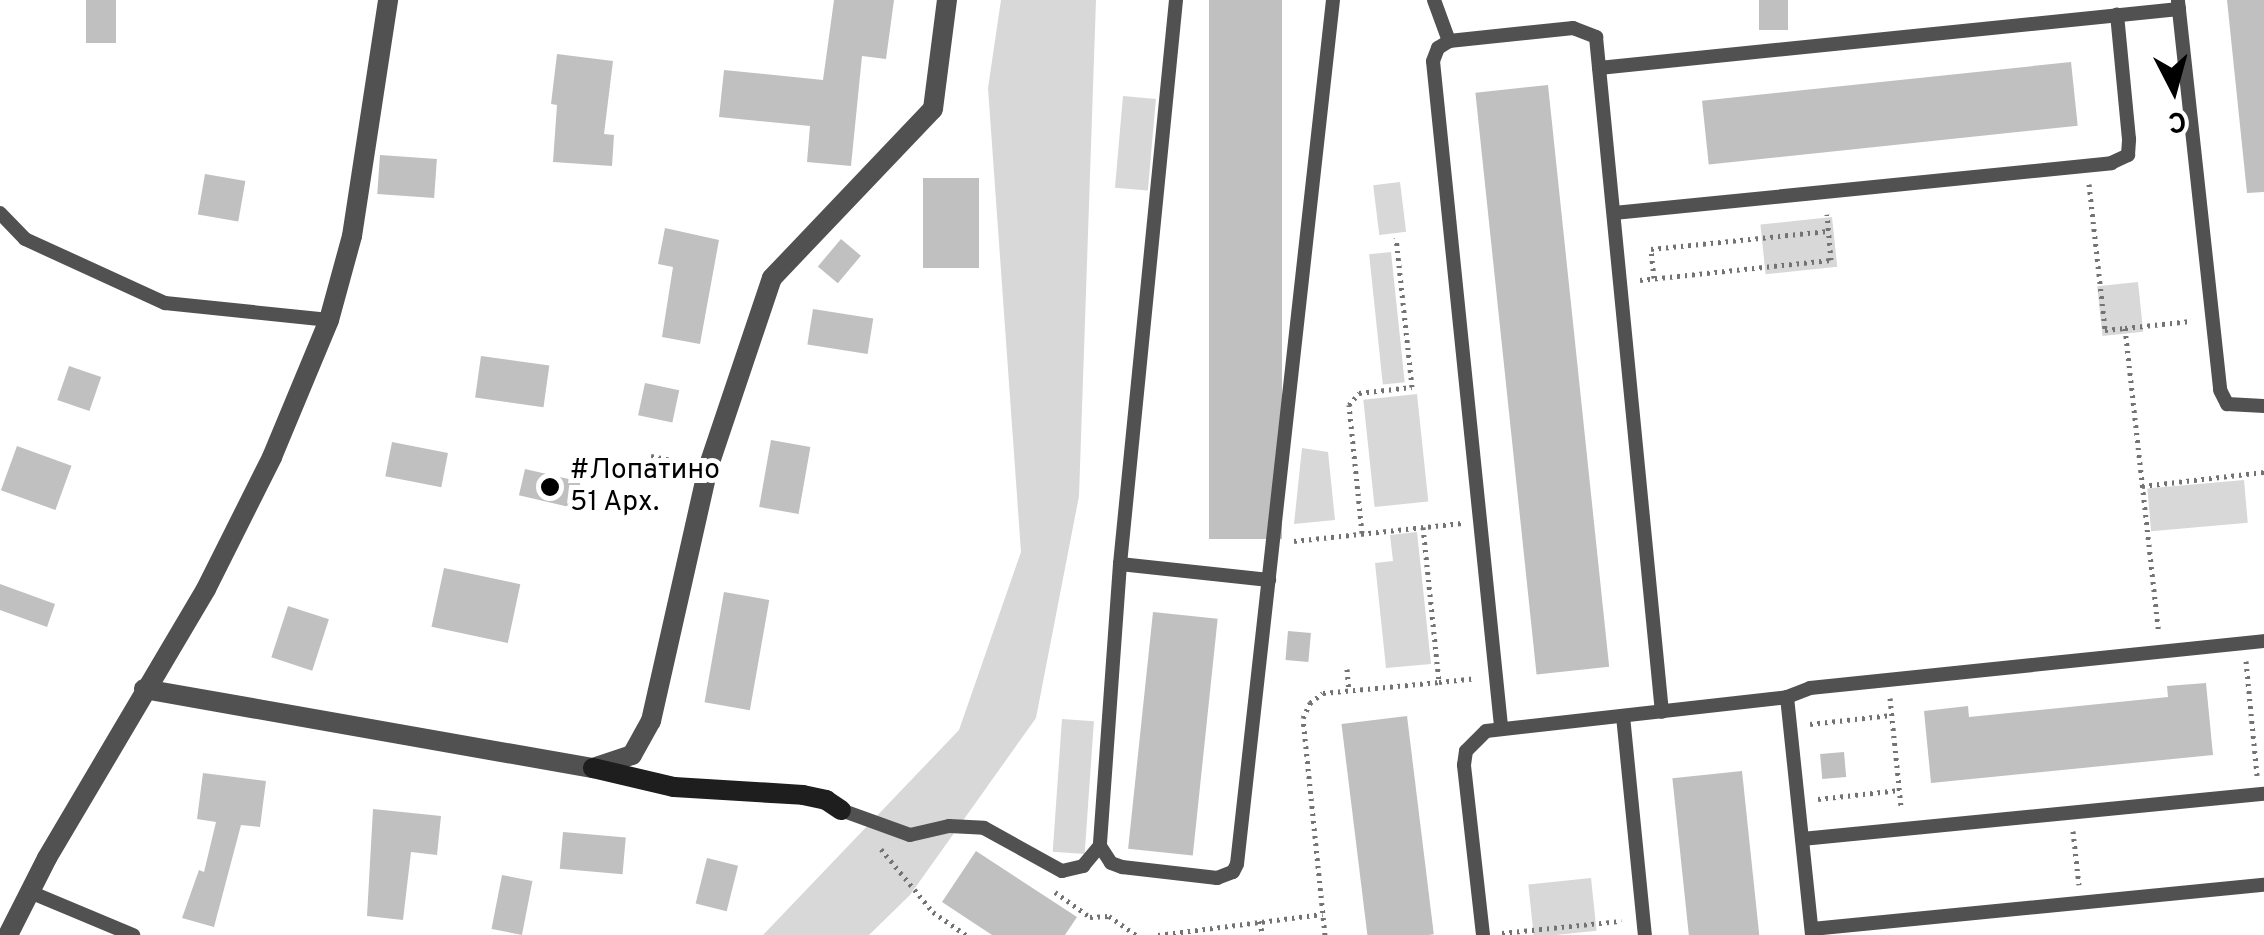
<!DOCTYPE html>
<meta charset="utf-8">
<style>
body{margin:0}
#map{position:relative;width:2264px;height:935px;overflow:hidden;background:#fff;font-family:Overpass,sans-serif}
div>[style]{position:absolute}
[style*='--x']{left:calc(var(--x)*1px);top:calc(var(--y)*1px);width:calc(var(--w)*1px);rotate:calc(var(--a)*1deg)}
.green>*{inset:0;background:#d8d8d8;transform-origin:0 0}
.building>*{inset:0;background:#c0c0c0;transform-origin:0 0}
.path>*{height:5px;margin-top:-2.5px;transform-origin:0;background:repeating-linear-gradient(90deg,#737373 0 2.5px,transparent 0 7.5px)}
.lane>*{height:14px;margin:-7px;padding:0 7px;transform-origin:7px;border-radius:7px;background:#515151}
.street>*{height:20px;margin:-10px;padding:0 10px;transform-origin:10px;border-radius:10px;background:#515151}
.secondary>*{height:20px;margin:-10px;padding:0 10px;transform-origin:10px;border-radius:10px;background:#1e1e1e}
.dots>*{width:28px;height:28px;translate:-50% -50%;box-sizing:border-box;border:5px solid #fff;border-radius:50%}
span{translate:-50% -50%;white-space:nowrap;text-align:center;line-height:1.15;-webkit-text-stroke:10px #fff;paint-order:stroke}
.poi-label{font-size:28px;color:#000}
.left{translate:0 -50%;text-align:left}
.north{position:absolute;left:2124px;top:40px;width:100px;height:100px;-webkit-text-stroke:8px #fff;paint-order:stroke;rotate:174deg;font-size:28px;font-weight:700;line-height:40px;text-align:center;color:#000}
.north::after{content:'';display:block;margin:auto;width:35px;height:45px;background:#000;clip-path:polygon(50% 0,100% 100%,50% 72%,0 100%)}
</style>
<div id="map">
<div class="green">
<div style="clip-path:polygon(1001px 0,1096px 0,1079px 496px,1036px 718px,910px 895px,869px 935px,763px 935px,959px 730px,1021px 552px,988px 88px)"></div>
<div style="left:1123px;top:96px;width:33px;height:92px;rotate:5deg"></div>
<div style="left:1400px;top:182px;width:50px;height:27px;rotate:83deg"></div>
<div style="left:1832px;top:217px;width:50px;height:72px;rotate:84deg"></div>
<div style="left:1391px;top:252px;width:131px;height:22px;rotate:84deg"></div>
<div style="left:2138px;top:282px;width:50px;height:41px;rotate:84deg"></div>
<div style="left:1417px;top:394px;width:108px;height:54px;rotate:84deg"></div>
<div style="clip-path:polygon(1302px 448px,1328px 452px,1335px 520px,1294px 524px)"></div>
<div style="left:2244px;top:480px;width:43px;height:97px;rotate:85deg"></div>
<div style="clip-path:polygon(1417px 532px,1431px 664px,1386px 668px,1375px 563px,1393px 561px,1390px 535px)"></div>
<div style="left:1062px;top:719px;width:32px;height:133px;rotate:4deg"></div>
<div style="left:1591px;top:878px;width:53px;height:63px;rotate:84deg"></div>
</div>
<div class="building">
<div style="left:86px;top:0;width:30px;height:43px"></div>
<div style="clip-path:polygon(834px 0,894px 0,886px 59px,862px 56px,851px 166px,807px 162px,810px 126px,719px 117px,724px 70px,823px 80px)"></div>
<div style="left:1209px;top:0;width:73px;height:539px"></div>
<div style="left:1759px;top:0;width:29px;height:30px"></div>
<div style="clip-path:polygon(2227px 0,2264px 0,2264px 192px,2247px 193px)"></div>
<div style="clip-path:polygon(557px 54px,613px 61px,604px 134px,614px 135px,612px 166px,553px 162px,557px 105px,551px 104px)"></div>
<div style="left:2071px;top:62px;width:64px;height:371px;rotate:84deg"></div>
<div style="left:1548px;top:85px;width:585px;height:73px;rotate:84deg"></div>
<div style="left:380px;top:155px;width:57px;height:39px;rotate:4deg"></div>
<div style="left:205px;top:174px;width:41px;height:41px;rotate:10deg"></div>
<div style="left:923px;top:178px;width:56px;height:90px"></div>
<div style="clip-path:polygon(665px 228px,719px 240px,700px 344px,662px 337px,673px 267px,658px 264px)"></div>
<div style="left:841px;top:239px;width:26px;height:36px;rotate:40deg"></div>
<div style="left:813px;top:309px;width:61px;height:36px;rotate:9deg"></div>
<div style="left:481px;top:356px;width:69px;height:42px;rotate:8deg"></div>
<div style="left:69px;top:366px;width:34px;height:36px;rotate:19deg"></div>
<div style="left:645px;top:383px;width:35px;height:33px;rotate:12deg"></div>
<div style="left:771px;top:440px;width:40px;height:68px;rotate:10deg"></div>
<div style="left:392px;top:442px;width:57px;height:35px;rotate:11deg"></div>
<div style="left:17px;top:446px;width:58px;height:47px;rotate:20deg"></div>
<div style="left:525px;top:469px;width:57px;height:27px;rotate:13deg"></div>
<div style="left:444px;top:568px;width:78px;height:60px;rotate:12deg"></div>
<div style="clip-path:polygon(0 584px,55px 604px,47px 627px,0 610px)"></div>
<div style="left:724px;top:592px;width:46px;height:112px;rotate:10deg"></div>
<div style="left:288px;top:606px;width:43px;height:54px;rotate:18deg"></div>
<div style="left:1153px;top:612px;width:65px;height:238px;rotate:6deg"></div>
<div style="left:1288px;top:631px;width:23px;height:29px;rotate:5deg"></div>
<div style="clip-path:polygon(2206px 683px,2213px 755px,1931px 783px,1924px 711px,1968px 706px,1969px 717px,2168px 697px,2167px 686px)"></div>
<div style="left:1407px;top:716px;width:220px;height:66px;rotate:83deg"></div>
<div style="left:1844px;top:752px;width:25px;height:24px;rotate:85deg"></div>
<div style="left:1742px;top:771px;width:165px;height:70px;rotate:84deg"></div>
<div style="clip-path:polygon(203px 773px,266px 781px,260px 827px,241px 825px,214px 927px,182px 918px,199px 870px,204px 872px,216px 822px,197px 819px)"></div>
<div style="clip-path:polygon(373px 809px,441px 816px,437px 855px,411px 852px,403px 920px,367px 916px)"></div>
<div style="left:563px;top:832px;width:63px;height:37px;rotate:5deg"></div>
<div style="clip-path:polygon(976px 851px,1077px 917px,1065px 935px,992px 935px,942px 902px)"></div>
<div style="left:707px;top:858px;width:32px;height:47px;rotate:14deg"></div>
<div style="left:502px;top:875px;width:31px;height:55px;rotate:11deg"></div>
</div>
<div class="path">
<div style="--x:2089;--y:184;--w:147;--a:83.7"></div>
<div style="--x:2105;--y:330;--w:20;--a:-6"></div>
<div style="--x:2125;--y:328;--w:303;--a:83.7"></div>
<div style="--x:1654;--y:278;--w:29;--a:-96"></div>
<div style="--x:1651;--y:249;--w:178;--a:-5.8"></div>
<div style="--x:1640;--y:280;--w:192;--a:-6"></div>
<div style="--x:1831;--y:260;--w:46;--a:-95"></div>
<div style="--x:2125;--y:328;--w:66;--a:-6.1"></div>
<div style="--x:651;--y:456;--w:36;--a:11"></div>
<div style="--x:2142;--y:486;--w:123;--a:-6.5"></div>
<div style="--x:1423;--y:527;--w:156;--a:84.1"></div>
<div style="--x:1439;--y:682;--w:36;--a:-6"></div>
<div style="--x:1362;--y:533;--w:129;--a:-95.8"></div>
<div style="--x:1349;--y:405;--w:16;--a:-50"></div>
<div style="--x:1359;--y:393;--w:53;--a:-6.5"></div>
<div style="--x:1412;--y:387;--w:150;--a:-96.1"></div>
<div style="--x:1294;--y:541;--w:169;--a:-6.1"></div>
<div style="--x:2246;--y:661;--w:115;--a:84.5"></div>
<div style="--x:1347;--y:669;--w:22;--a:85"></div>
<div style="--x:1890;--y:698;--w:109;--a:84.2"></div>
<div style="--x:1810;--y:724;--w:82;--a:-6.3"></div>
<div style="--x:1818;--y:799;--w:82;--a:-6.3"></div>
<div style="--x:2073;--y:831;--w:54;--a:83.7"></div>
<div style="--x:881;--y:849;--w:82;--a:50.5"></div>
<div style="--x:933;--y:912;--w:40;--a:34.9"></div>
<div style="--x:1055;--y:892;--w:43;--a:35.5"></div>
<div style="--x:1090;--y:917;--w:19;--a:-3"></div>
<div style="--x:1109;--y:916;--w:33;--a:35"></div>
<div style="--x:1259;--y:921;--w:15;--a:74"></div>
<div style="--x:1502;--y:933;--w:120;--a:-5.8"></div>
<div style="--x:1158;--y:935;--w:166;--a:-7.3"></div>
<div style="--x:1325;--y:935;--w:218;--a:-95.8"></div>
<div style="--x:1303;--y:718;--w:17;--a:-65"></div>
<div style="--x:1310;--y:703;--w:16;--a:-38"></div>
<div style="--x:1323;--y:693;--w:117;--a:-5.4"></div>
</div>
<div class="lane">
<div style="--x:1176;--y:0;--w:567;--a:95.67"></div>
<div style="--x:1120;--y:564;--w:283;--a:94.1"></div>
<div style="--x:1100;--y:846;--w:20;--a:57"></div>
<div style="--x:1111;--y:863;--w:12;--a:20"></div>
<div style="--x:1122;--y:867;--w:96;--a:6.6"></div>
<div style="--x:1217;--y:878;--w:17;--a:-21"></div>
<div style="--x:1233;--y:872;--w:9;--a:-63"></div>
<div style="--x:1237;--y:864;--w:869;--a:-83.66"></div>
<div style="--x:1434;--y:0;--w:44;--a:69.9"></div>
<div style="--x:2178;--y:1;--w:391;--a:83.8"></div>
<div style="--x:2220;--y:390;--w:16;--a:63"></div>
<div style="--x:2227;--y:404;--w:37;--a:3"></div>
<div style="--x:1599;--y:68;--w:583;--a:-5.81"></div>
<div style="--x:0;--y:213;--w:36;--a:46"></div>
<div style="--x:25;--y:239;--w:154;--a:24.6"></div>
<div style="--x:165;--y:303;--w:165;--a:5.9"></div>
<div style="--x:1614;--y:213;--w:500;--a:-5.7"></div>
<div style="--x:2111;--y:163;--w:19;--a:-25"></div>
<div style="--x:2128;--y:155;--w:16;--a:-86"></div>
<div style="--x:2129;--y:139;--w:125;--a:-95.5"></div>
<div style="--x:1120;--y:564;--w:150;--a:6.1"></div>
<div style="--x:1787;--y:697;--w:239;--a:84"></div>
<div style="--x:1623;--y:716;--w:220;--a:84.3"></div>
<div style="--x:1501;--y:726;--w:668;--a:-95.84"></div>
<div style="--x:1433;--y:61;--w:14;--a:-69"></div>
<div style="--x:1438;--y:48;--w:13;--a:-32"></div>
<div style="--x:1449;--y:41;--w:125;--a:-6"></div>
<div style="--x:1573;--y:28;--w:25;--a:21"></div>
<div style="--x:1596;--y:37;--w:678;--a:84.42"></div>
<div style="--x:841;--y:810;--w:73;--a:19.9"></div>
<div style="--x:910;--y:835;--w:40;--a:-13"></div>
<div style="--x:949;--y:826;--w:35;--a:3"></div>
<div style="--x:984;--y:828;--w:89;--a:28.9"></div>
<div style="--x:1062;--y:871;--w:22;--a:-13"></div>
<div style="--x:1083;--y:866;--w:26;--a:-50"></div>
<div style="--x:1802;--y:839;--w:464;--a:-5.6"></div>
<div style="--x:30;--y:892;--w:112;--a:22.7"></div>
<div style="--x:1812;--y:929;--w:454;--a:-5.6"></div>
<div style="--x:1483;--y:935;--w:171;--a:-96.4"></div>
<div style="--x:1464;--y:765;--w:14;--a:-82"></div>
<div style="--x:1466;--y:751;--w:28;--a:-45"></div>
<div style="--x:1486;--y:731;--w:303;--a:-6.4"></div>
<div style="--x:1787;--y:697;--w:25;--a:-21"></div>
<div style="--x:1810;--y:688;--w:456;--a:-5.9"></div>
</div>
<div class="street">
<div style="--x:144;--y:689;--w:456;--a:10"></div>
<div style="--x:593;--y:768;--w:41;--a:-18.4"></div>
<div style="--x:632;--y:755;--w:39;--a:-61"></div>
<div style="--x:651;--y:721;--w:259;--a:-77.3"></div>
<div style="--x:708;--y:468;--w:200;--a:-71.4"></div>
<div style="--x:772;--y:278;--w:233;--a:-46.4"></div>
<div style="--x:933;--y:109;--w:110;--a:-82.7"></div>
<div style="--x:8;--y:935;--w:86;--a:-63.1"></div>
<div style="--x:47;--y:858;--w:312;--a:-59.4"></div>
<div style="--x:206;--y:589;--w:148;--a:-63.4"></div>
<div style="--x:272;--y:457;--w:148;--a:-67.4"></div>
<div style="--x:329;--y:320;--w:87;--a:-74.7"></div>
<div style="--x:352;--y:236;--w:239;--a:-81.3"></div>
</div>
<div class="secondary">
<div style="--x:593;--y:768;--w:83;--a:13.2"></div>
<div style="--x:674;--y:787;--w:129;--a:3.5"></div>
<div style="--x:803;--y:795;--w:24;--a:12"></div>
<div style="--x:826;--y:800;--w:18;--a:34"></div>
</div>
<div class="dots">
<div style="left:550px;top:487px;background:#000"></div>
</div>
<div class="poi-label">
<span class="left" style="left:570px;top:487px">#Лопатино<br>51 Арх.</span>
</div>
<div class="north">С</div>
</div>
